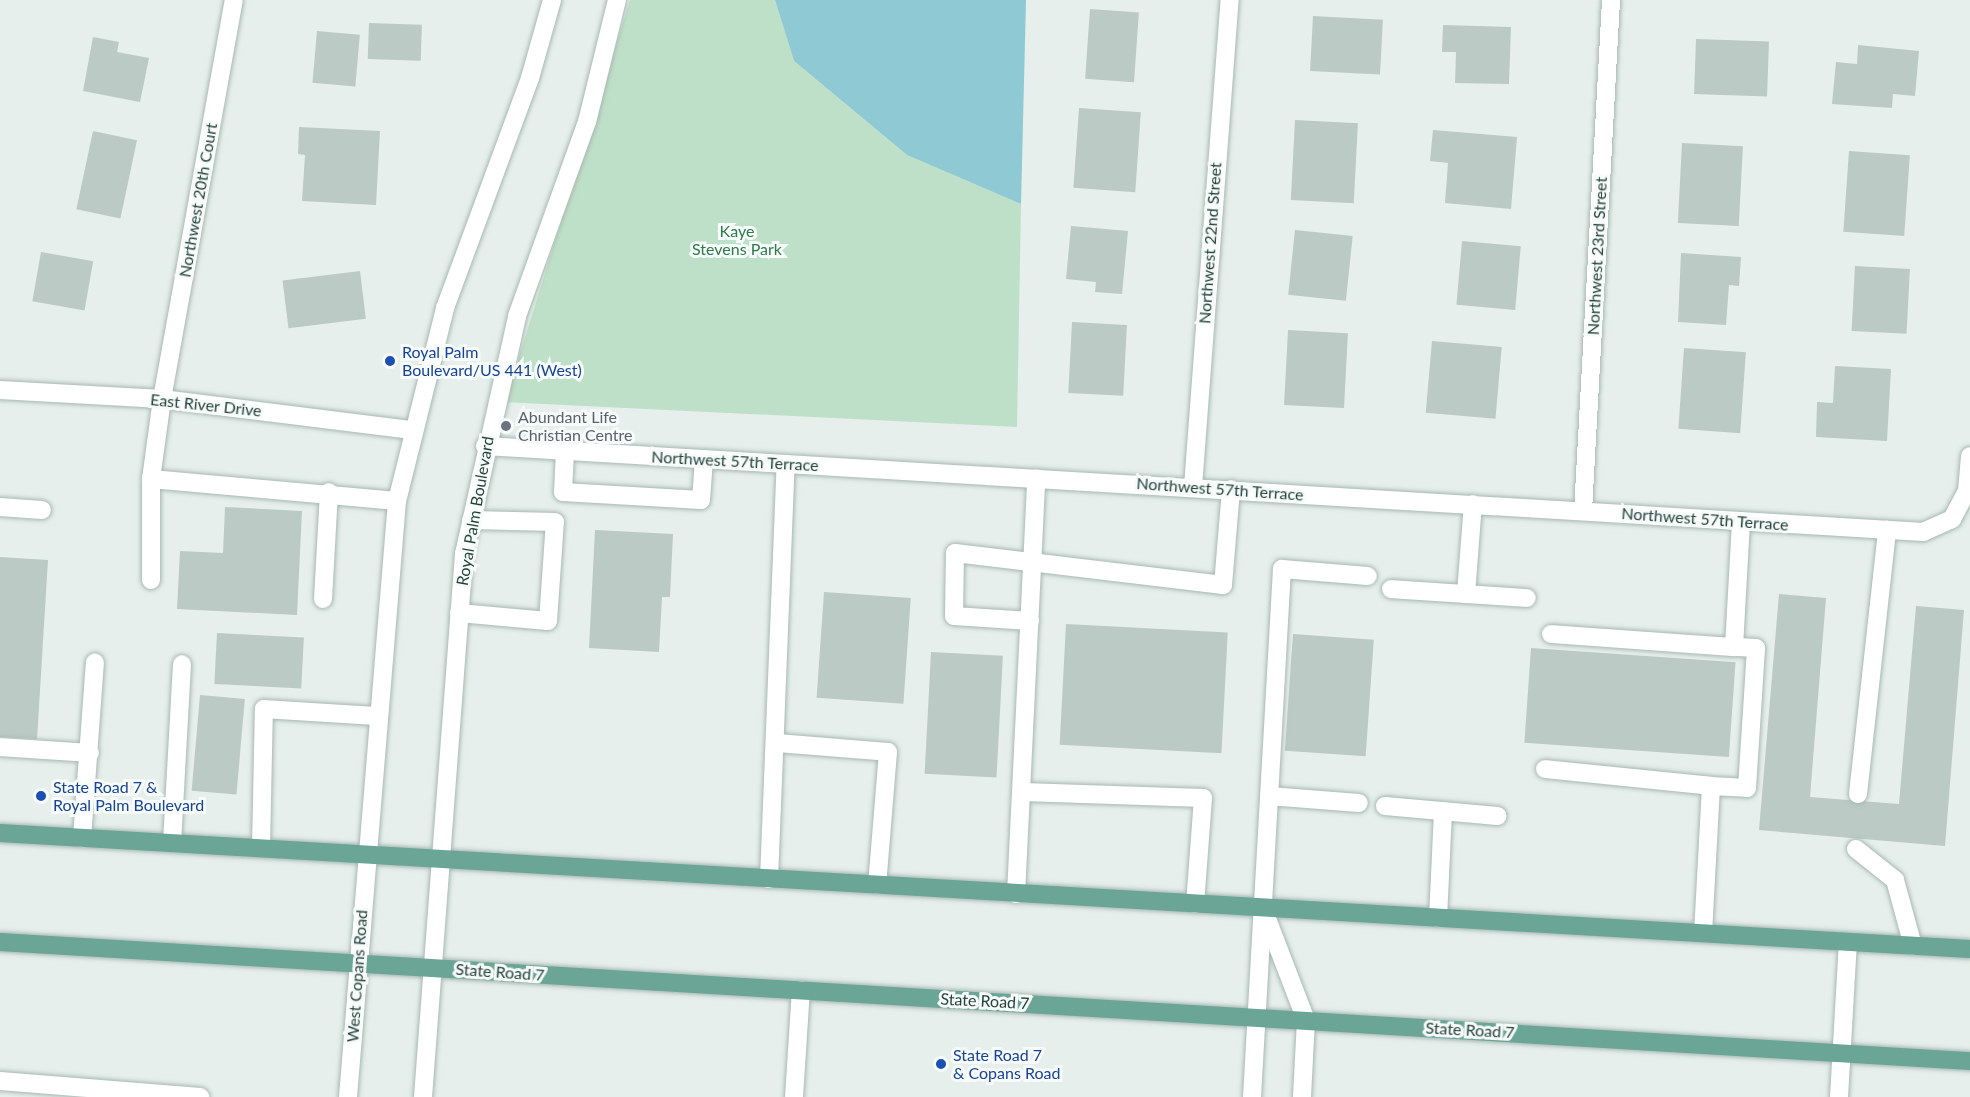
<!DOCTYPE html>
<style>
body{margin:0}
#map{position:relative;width:1970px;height:1097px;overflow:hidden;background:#e6efeb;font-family:Lato,sans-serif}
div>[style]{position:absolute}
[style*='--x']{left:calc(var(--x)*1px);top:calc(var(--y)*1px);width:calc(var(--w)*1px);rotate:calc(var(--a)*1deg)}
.green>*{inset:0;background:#bfe0c8}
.water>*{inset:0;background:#8ec9d4}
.building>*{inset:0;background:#bbcac4;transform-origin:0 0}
.roads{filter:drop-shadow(0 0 2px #a8b8b2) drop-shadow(0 0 2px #a8b8b2)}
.lane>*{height:18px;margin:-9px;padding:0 9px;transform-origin:9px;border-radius:9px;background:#fff}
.street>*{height:18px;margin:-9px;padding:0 9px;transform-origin:9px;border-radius:9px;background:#fff}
.secondary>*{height:18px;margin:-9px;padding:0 9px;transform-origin:9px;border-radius:9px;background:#fff}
.primary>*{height:18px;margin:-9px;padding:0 9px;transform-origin:9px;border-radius:9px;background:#6aa596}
.dots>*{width:16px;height:16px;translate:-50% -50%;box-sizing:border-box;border:3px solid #f7fbf9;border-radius:50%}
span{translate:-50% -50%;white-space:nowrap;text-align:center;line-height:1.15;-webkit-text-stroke:6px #f7fbf9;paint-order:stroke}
.street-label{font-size:16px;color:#24423a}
.park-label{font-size:16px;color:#2d7a4b}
.transit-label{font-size:16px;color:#164399}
.left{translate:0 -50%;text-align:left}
.worship-label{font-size:16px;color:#5b616d}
</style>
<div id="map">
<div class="green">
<div style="clip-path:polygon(630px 0,775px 0,794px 61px,907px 155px,1021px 204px,1017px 427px,505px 402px)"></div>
</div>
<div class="water">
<div style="clip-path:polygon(775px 0,1026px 0,1021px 204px,907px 155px,794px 61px)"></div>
</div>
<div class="building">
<div style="left:1090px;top:9px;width:49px;height:70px;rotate:4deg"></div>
<div style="left:1313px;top:16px;width:70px;height:55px;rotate:3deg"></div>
<div style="left:369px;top:23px;width:53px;height:36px;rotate:2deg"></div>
<div style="clip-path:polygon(1443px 25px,1511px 27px,1509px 84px,1455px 83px,1456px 52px,1442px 52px)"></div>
<div style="left:317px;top:31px;width:43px;height:52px;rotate:5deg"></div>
<div style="clip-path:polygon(93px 37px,119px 42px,117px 52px,149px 58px,140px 102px,83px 91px)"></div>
<div style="left:1696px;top:39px;width:73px;height:55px;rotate:2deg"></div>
<div style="clip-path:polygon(1858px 45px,1919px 51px,1915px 96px,1893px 94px,1892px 108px,1832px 104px,1836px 62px,1857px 64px)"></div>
<div style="left:1079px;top:108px;width:62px;height:80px;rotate:4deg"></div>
<div style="left:1295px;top:120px;width:63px;height:80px;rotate:3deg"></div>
<div style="clip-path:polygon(299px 127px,380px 131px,376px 205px,302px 201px,305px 155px,298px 154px)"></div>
<div style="clip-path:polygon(1433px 130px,1517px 137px,1511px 209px,1445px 203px,1448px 163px,1430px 161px)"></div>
<div style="left:93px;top:131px;width:45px;height:80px;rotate:12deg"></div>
<div style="left:1682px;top:143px;width:61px;height:80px;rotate:3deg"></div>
<div style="left:1849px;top:151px;width:61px;height:81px;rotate:4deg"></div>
<div style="clip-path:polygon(1071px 226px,1128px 231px,1122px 294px,1095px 292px,1096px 282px,1066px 279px)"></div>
<div style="left:1295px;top:230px;width:58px;height:65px;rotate:6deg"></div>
<div style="left:1462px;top:241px;width:59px;height:64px;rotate:5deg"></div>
<div style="left:41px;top:252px;width:53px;height:50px;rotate:10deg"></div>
<div style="clip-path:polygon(1681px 253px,1741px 257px,1739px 286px,1729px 285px,1726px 325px,1678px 322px)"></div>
<div style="left:1855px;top:266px;width:55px;height:65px;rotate:3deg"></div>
<div style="left:360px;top:271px;width:48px;height:78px;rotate:83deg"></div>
<div style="left:1072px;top:322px;width:55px;height:71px;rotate:3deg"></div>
<div style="left:1288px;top:330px;width:60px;height:75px;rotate:3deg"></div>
<div style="left:1432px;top:341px;width:70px;height:72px;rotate:5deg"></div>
<div style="left:1684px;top:348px;width:62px;height:81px;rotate:4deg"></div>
<div style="clip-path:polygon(1835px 366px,1891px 369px,1887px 441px,1816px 437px,1817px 402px,1833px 403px)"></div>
<div style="clip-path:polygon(225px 507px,302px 511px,297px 615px,177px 609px,180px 551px,223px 553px)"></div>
<div style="clip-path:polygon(595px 530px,673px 534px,670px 597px,662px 597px,659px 652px,589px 648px)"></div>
<div style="clip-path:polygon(0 557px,48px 560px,37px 739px,0 737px)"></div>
<div style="left:824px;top:592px;width:87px;height:106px;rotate:4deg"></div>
<div style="clip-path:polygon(1779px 594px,1826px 598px,1810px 797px,1899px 804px,1916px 606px,1964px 610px,1945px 846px,1759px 830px)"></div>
<div style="left:1066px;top:624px;width:162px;height:121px;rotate:3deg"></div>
<div style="left:217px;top:633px;width:87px;height:51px;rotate:3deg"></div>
<div style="left:1293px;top:634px;width:81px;height:117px;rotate:4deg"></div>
<div style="left:1531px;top:648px;width:205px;height:95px;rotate:4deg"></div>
<div style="left:931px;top:652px;width:72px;height:122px;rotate:3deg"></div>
<div style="left:200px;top:695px;width:45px;height:96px;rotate:5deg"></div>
</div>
<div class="roads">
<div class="lane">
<div style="--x:162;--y:399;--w:81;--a:97.8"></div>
<div style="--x:151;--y:479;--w:247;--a:5.1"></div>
<div style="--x:565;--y:451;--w:41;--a:92.8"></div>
<div style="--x:563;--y:492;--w:138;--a:3.3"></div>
<div style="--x:701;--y:500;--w:41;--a:-85.8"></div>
<div style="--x:0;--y:507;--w:42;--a:4.1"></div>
<div style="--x:151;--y:580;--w:101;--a:-90"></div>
<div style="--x:1391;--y:589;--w:136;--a:3.8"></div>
<div style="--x:1466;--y:594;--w:90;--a:-85.6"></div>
<div style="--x:323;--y:599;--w:107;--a:-86.8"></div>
<div style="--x:459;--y:613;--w:89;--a:5.1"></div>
<div style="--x:548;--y:621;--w:99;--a:-86"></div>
<div style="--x:555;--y:522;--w:84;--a:-178.6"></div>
<div style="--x:1030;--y:621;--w:76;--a:-176.2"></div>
<div style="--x:954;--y:616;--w:63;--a:-89.1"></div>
<div style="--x:955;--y:553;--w:270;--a:6.8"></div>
<div style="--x:1223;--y:585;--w:96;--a:-85.2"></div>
<div style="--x:1551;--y:634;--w:183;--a:4.1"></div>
<div style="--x:777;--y:743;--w:111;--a:4.6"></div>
<div style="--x:888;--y:752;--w:133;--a:94.7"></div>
<div style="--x:0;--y:747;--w:90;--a:3.8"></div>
<div style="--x:1545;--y:769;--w:167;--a:5.8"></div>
<div style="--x:1711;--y:786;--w:147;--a:93.1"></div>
<div style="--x:1711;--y:786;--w:36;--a:3"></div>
<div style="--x:1747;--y:788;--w:140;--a:-86.3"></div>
<div style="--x:1756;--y:648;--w:22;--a:-177"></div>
<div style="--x:1734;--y:647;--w:126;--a:-86.8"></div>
<div style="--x:1023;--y:792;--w:180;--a:1.9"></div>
<div style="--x:1203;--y:798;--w:106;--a:94.3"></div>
<div style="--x:1858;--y:794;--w:266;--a:-83.7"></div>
<div style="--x:1269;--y:796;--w:90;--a:4.4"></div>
<div style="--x:1385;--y:806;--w:113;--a:5.1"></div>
<div style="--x:82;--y:838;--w:176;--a:-85.8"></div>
<div style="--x:172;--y:843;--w:179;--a:-86.8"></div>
<div style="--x:261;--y:848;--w:139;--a:-88.8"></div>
<div style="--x:264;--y:709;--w:111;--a:3.6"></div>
<div style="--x:1856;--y:849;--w:50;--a:38.5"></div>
<div style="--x:1895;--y:880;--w:68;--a:74.7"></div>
<div style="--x:769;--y:879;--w:415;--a:-87.7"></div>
<div style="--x:1016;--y:894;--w:416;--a:-87.2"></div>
<div style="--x:1266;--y:916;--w:111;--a:69"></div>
<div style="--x:1306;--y:1020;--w:77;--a:93"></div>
<div style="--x:1438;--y:918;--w:107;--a:-87.3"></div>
<div style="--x:0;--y:1081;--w:201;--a:4.6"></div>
<div style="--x:794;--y:1097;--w:107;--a:-86.3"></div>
<div style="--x:1252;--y:1097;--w:529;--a:-86.75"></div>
<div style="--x:1282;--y:569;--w:86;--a:4.7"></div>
</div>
<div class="street">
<div style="--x:0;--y:390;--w:162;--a:3.2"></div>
<div style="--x:162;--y:399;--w:250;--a:7.1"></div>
<div style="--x:162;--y:399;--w:405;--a:-79.8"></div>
<div style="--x:485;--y:446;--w:1441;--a:3.42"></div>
<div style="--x:1923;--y:532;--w:32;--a:-24"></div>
<div style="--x:1952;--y:519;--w:32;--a:-62"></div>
<div style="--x:1967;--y:491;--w:35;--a:-85"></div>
<div style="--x:1193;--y:487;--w:488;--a:-85.7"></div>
<div style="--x:1583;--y:511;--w:512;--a:-86.86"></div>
<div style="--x:1839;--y:1097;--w:155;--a:-86.7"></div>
</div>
<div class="secondary">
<div style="--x:348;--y:1097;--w:598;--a:-85.3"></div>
<div style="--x:397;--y:501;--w:199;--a:-76"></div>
<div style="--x:445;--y:308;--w:245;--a:-69.7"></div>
<div style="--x:530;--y:78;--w:81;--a:-74.2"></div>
<div style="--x:423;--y:1097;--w:545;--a:-85.68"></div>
<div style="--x:464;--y:554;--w:244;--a:-77.4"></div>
<div style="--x:517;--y:316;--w:206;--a:-70.2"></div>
<div style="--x:587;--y:122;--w:126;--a:-76.2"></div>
</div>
<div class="primary">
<div style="--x:0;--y:833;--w:1973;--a:3.37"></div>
<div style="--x:0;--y:942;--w:1974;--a:3.46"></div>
</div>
</div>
<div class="dots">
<div style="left:390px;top:361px;background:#1a4fb4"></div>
<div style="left:506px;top:426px;background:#6b7280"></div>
<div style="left:41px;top:796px;background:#1a4fb4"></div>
<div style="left:941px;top:1064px;background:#1a4fb4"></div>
</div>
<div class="street-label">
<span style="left:198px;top:200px;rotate:-80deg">Northwest 20th Court</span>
<span style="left:1210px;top:243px;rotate:-86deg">Northwest 22nd Street</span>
<span style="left:1597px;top:256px;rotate:-87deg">Northwest 23rd Street</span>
<span style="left:206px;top:405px;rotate:6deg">East River Drive</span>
<span style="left:735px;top:461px;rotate:3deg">Northwest 57th Terrace</span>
<span style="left:1220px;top:489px;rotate:4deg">Northwest 57th Terrace</span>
<span style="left:475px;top:511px;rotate:-80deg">Royal Palm Boulevard</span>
<span style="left:1705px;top:519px;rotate:4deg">Northwest 57th Terrace</span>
<span style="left:500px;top:972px;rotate:4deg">State Road 7</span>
<span style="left:357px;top:976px;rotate:-86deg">West Copans Road</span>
<span style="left:985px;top:1001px;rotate:3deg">State Road 7</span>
<span style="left:1470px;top:1030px;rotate:3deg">State Road 7</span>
</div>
<div class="park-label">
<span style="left:737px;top:240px">Kaye<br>Stevens Park</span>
</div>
<div class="transit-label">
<span class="left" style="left:402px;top:361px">Royal Palm<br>Boulevard/US 441 (West)</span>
<span class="left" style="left:53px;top:796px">State Road 7 &amp;<br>Royal Palm Boulevard</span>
<span class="left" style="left:953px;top:1064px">State Road 7<br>&amp; Copans Road</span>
</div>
<div class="worship-label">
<span class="left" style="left:518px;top:426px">Abundant Life<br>Christian Centre</span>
</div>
</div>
